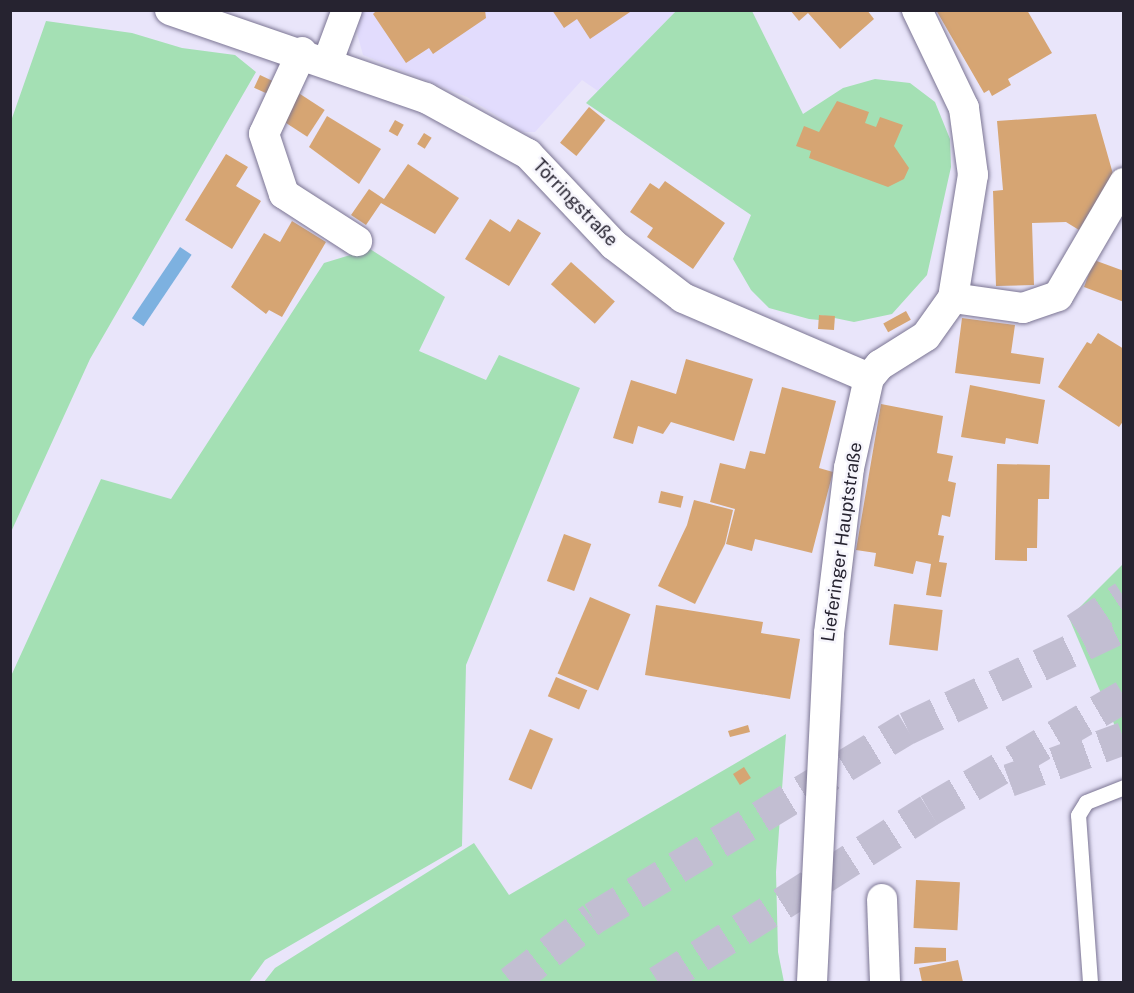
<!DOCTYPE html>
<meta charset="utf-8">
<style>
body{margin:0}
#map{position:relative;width:1134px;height:993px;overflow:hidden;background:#e9e5fa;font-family:"Public Sans",sans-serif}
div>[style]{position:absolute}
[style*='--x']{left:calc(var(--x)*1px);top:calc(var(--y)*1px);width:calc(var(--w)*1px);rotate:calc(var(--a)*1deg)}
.built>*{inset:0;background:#e2dcfd}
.green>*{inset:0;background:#a4e0b4}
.water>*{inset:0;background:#7db1e0;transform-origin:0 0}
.building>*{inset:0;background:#d6a573;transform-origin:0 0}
.highway-tunnel>*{height:33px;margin-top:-16.5px;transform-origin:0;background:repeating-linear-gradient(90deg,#c2bed2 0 33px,transparent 0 49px)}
.roads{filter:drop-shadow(0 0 2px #7b7593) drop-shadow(0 0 2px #7b7593)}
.lane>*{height:15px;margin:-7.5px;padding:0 7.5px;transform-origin:7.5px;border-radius:7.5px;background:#fff}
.street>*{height:30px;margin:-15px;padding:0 15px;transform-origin:15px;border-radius:15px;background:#fff}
span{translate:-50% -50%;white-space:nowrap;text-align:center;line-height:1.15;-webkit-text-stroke:5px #f6f5fc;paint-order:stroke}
.street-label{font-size:18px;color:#262330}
.frame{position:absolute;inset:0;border:12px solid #262330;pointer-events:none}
</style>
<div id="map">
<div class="built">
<div style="clip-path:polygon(361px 11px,676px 11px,598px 91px,582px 80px,535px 132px,522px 132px,467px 97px,363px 55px,357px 33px)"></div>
</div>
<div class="green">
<div style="clip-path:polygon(677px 10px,752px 11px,803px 114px,843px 88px,875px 79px,910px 83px,935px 102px,950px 139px,951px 167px,927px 275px,892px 314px,854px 322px,820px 315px,819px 320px,809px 319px,769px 308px,751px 290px,733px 259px,751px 215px,586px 103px)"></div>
<div style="clip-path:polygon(46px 21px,132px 33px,182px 48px,235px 55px,256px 72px,90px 359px,11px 532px,11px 121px)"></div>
<div style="clip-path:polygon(370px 249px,445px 297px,419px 351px,486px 380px,499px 355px,580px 388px,466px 665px,462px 846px,265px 960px,249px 982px,11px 982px,11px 676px,101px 479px,171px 499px,324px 263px)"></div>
<div style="clip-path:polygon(1123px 564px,1123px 745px,1069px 618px)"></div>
<div style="clip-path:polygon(786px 734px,776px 872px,778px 952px,784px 982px,264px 982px,275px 968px,474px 843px,509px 895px)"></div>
</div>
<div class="water">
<div style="left:180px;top:247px;width:14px;height:86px;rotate:34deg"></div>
</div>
<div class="building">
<div style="clip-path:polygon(377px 10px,485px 10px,486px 18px,433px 54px,429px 48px,406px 63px,373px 14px)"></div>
<div style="clip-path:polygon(552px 10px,633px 10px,590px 39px,577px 19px,564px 28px)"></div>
<div style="clip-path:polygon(790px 10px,867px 10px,874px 19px,840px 49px,808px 13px,799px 21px)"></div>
<div style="clip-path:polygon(936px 10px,1027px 10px,1052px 53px,1008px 79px,1011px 85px,992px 96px,989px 90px,984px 93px)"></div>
<div style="left:260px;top:75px;width:14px;height:14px;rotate:25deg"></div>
<div style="left:297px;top:92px;width:33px;height:32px;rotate:33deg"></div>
<div style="clip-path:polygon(837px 101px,869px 112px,865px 123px,876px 127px,880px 117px,903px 125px,894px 146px,909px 168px,904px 179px,888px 187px,809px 158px,811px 151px,796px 146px,804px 126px,819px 132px)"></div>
<div style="left:589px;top:107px;width:21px;height:46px;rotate:39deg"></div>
<div style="clip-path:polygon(1096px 114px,1113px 174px,1079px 230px,1066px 222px,1032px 223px,1034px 285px,996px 286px,993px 191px,1003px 190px,997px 121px)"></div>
<div style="clip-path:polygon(327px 116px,381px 149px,359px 184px,309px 147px)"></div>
<div style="left:395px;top:120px;width:10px;height:13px;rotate:29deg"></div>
<div style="left:424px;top:133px;width:9px;height:13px;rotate:32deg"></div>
<div style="clip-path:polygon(226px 154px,248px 167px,236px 186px,261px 201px,232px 249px,185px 220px)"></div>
<div style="clip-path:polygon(408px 164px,459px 198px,435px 234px,381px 203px,366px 225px,351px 215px,369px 189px,384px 199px)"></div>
<div style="clip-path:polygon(665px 181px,725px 223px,693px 269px,647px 237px,653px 228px,630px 212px,650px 183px,659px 189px)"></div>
<div style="clip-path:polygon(490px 219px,510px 232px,518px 219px,541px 233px,509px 286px,465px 259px)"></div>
<div style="clip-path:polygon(292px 221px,326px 242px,282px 317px,269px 310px,266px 314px,231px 287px,264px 233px,280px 242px)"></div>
<div style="clip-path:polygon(1094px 260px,1124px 271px,1124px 302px,1084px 287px)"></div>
<div style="left:571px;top:262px;width:59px;height:30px;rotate:42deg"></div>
<div style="left:906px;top:311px;width:10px;height:26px;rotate:61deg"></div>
<div style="left:819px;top:315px;width:16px;height:14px;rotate:4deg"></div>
<div style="clip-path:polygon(962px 318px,1015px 325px,1011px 353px,1044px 358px,1040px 384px,955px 373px)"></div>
<div style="clip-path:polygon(1098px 333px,1124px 349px,1124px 420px,1119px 427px,1058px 387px,1087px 342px,1091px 344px)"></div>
<div style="clip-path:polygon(686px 359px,753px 379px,734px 441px,671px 422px,663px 434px,638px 426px,633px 444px,613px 438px,631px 380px,676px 394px)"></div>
<div style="clip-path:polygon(970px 385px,1045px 400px,1038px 444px,1006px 438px,1005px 444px,961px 437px)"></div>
<div style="clip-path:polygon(782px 387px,836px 401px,819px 468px,833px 472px,812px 553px,755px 539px,752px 551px,726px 544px,735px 509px,710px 502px,720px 463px,745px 469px,750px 451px,765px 454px)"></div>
<div style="clip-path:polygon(881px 404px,943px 416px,937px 453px,953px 456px,948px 481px,956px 483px,950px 517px,942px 515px,938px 535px,944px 536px,939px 562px,947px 563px,941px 597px,926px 595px,931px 564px,916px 561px,913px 574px,874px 566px,876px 553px,856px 550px)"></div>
<div style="clip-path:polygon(997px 464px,1050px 465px,1049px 499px,1038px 499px,1037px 548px,1027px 548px,1027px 561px,995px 560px)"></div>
<div style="left:661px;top:491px;width:23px;height:12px;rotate:13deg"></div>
<div style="clip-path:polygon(694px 500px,733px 510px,725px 544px,695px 604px,658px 586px,687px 525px)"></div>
<div style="left:564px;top:534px;width:29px;height:50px;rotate:20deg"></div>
<div style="left:590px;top:597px;width:44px;height:83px;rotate:23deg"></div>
<div style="left:894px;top:604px;width:49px;height:41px;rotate:7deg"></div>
<div style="clip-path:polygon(656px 605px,763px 622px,761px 633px,800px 639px,790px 699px,645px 675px)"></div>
<div style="left:556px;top:677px;width:34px;height:21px;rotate:23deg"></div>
<div style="clip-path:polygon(748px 725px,750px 732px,730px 737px,728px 731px)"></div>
<div style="left:530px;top:729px;width:25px;height:55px;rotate:23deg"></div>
<div style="left:744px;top:767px;width:13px;height:13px;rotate:58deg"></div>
<div style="left:916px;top:880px;width:44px;height:48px;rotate:3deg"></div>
<div style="clip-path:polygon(915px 947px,946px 948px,946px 961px,914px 964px)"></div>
<div style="clip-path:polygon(958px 960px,963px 982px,922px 982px,919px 968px)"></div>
</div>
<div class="highway-tunnel">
<div style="--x:1076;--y:629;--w:58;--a:-33.7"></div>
<div style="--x:1009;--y:780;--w:122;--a:-20.1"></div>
<div style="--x:511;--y:982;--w:104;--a:-38"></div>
<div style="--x:593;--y:918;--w:367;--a:-31.2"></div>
<div style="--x:907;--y:728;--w:240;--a:-25.4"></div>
<div style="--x:658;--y:982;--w:321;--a:-32.4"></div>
<div style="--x:929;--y:810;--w:226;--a:-30.3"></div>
</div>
<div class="roads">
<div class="lane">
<div style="--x:1090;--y:982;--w:167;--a:-94.1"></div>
<div style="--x:1078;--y:815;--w:15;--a:-58"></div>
<div style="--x:1086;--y:802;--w:41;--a:-21.5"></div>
</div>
<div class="street">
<div style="--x:170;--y:10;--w:271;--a:19"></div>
<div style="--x:426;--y:98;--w:116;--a:28.8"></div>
<div style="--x:528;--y:154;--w:125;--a:46.6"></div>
<div style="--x:614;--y:245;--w:87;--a:37.5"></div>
<div style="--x:683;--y:298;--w:202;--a:23.3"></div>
<div style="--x:302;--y:52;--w:90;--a:114.9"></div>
<div style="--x:264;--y:134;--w:63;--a:71.6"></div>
<div style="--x:284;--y:194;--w:87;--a:32.8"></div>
<div style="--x:328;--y:61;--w:54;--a:-69.6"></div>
<div style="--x:953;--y:298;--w:71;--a:8.1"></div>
<div style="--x:1023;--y:308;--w:37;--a:-19"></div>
<div style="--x:1058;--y:296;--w:131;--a:-59.7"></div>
<div style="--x:882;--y:899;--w:83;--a:87.9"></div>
<div style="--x:812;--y:982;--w:349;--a:-87.2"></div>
<div style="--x:829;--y:633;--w:166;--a:-83.1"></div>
<div style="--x:849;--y:468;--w:92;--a:-77.5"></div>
<div style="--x:869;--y:378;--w:17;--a:-50"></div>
<div style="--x:880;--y:365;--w:54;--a:-32.2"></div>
<div style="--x:926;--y:336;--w:47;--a:-54.6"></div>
<div style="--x:953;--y:298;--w:125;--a:-80.8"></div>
<div style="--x:973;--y:175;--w:68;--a:-97.7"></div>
<div style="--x:964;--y:108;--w:109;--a:-115.6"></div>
</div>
</div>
<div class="street-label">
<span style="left:575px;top:203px;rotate:46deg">Törringstraße</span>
<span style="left:842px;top:542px;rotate:-82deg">Lieferinger Hauptstraße</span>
</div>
<div class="frame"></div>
</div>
